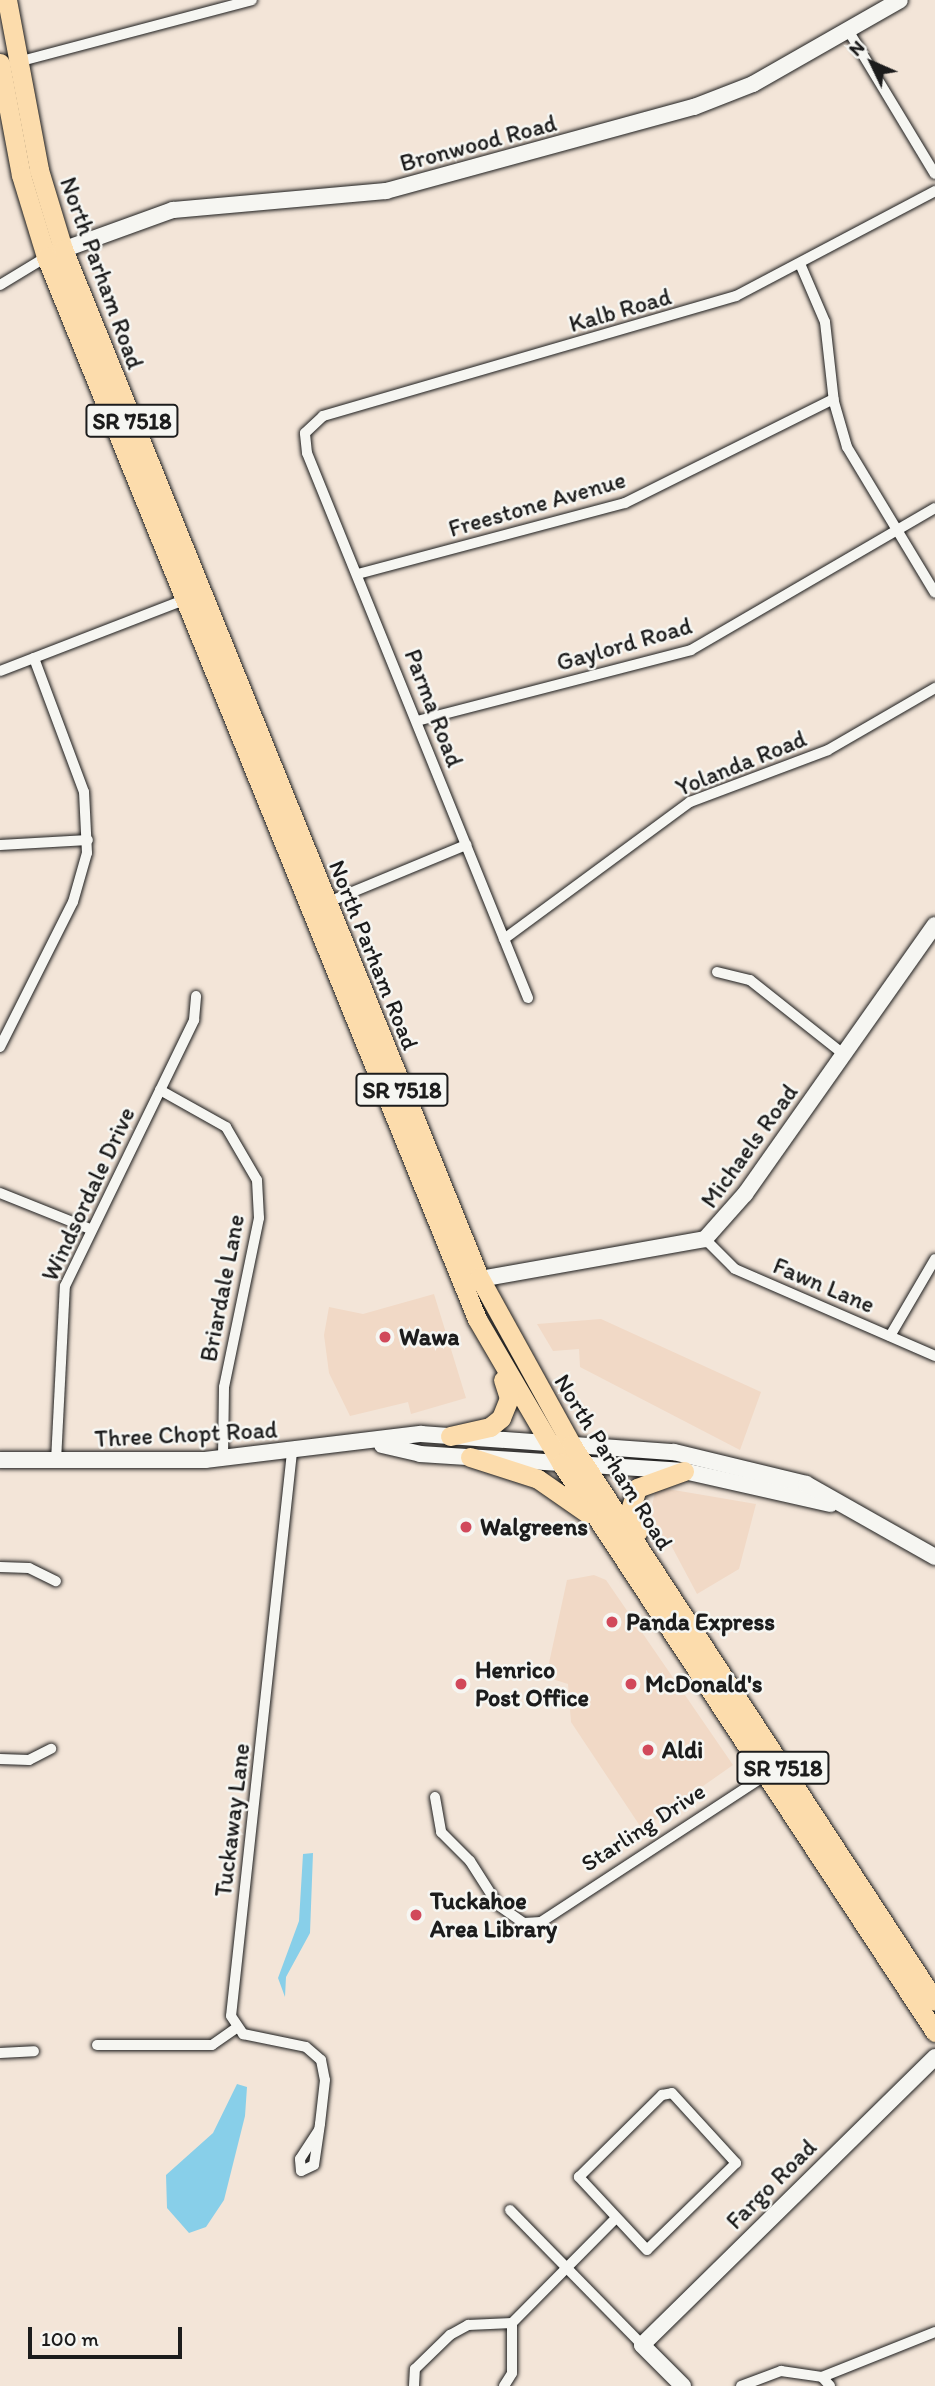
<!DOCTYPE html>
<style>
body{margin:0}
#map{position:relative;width:935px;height:2386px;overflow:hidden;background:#f3e5d8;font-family:Itim,sans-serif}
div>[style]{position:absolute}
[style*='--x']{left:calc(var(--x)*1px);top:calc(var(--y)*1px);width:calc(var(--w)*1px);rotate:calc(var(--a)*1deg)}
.built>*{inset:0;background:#f1d9c6}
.water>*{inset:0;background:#88cfe9}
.roads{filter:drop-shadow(0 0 2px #1c1c1c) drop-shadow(0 0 2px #1c1c1c)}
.street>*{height:10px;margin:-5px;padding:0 5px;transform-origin:5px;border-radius:5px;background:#f6f6f2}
.secondary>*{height:16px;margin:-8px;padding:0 8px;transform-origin:8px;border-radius:8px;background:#f6f6f2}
.highway>*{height:19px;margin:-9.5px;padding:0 9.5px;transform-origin:9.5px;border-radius:9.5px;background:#fcdcac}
.dots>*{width:19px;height:19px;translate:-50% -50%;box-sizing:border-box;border:4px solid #f6f6f2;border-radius:50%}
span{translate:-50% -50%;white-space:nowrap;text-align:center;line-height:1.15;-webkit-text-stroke:5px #f6f6f2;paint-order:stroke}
.shield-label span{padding:2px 5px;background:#f6f6f2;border:2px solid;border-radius:5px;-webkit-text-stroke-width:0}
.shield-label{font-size:23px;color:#1c1c1c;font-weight:700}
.street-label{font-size:24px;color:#1c1c1c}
.poi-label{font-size:24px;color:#1c1c1c;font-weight:700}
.left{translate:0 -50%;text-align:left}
.north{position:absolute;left:837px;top:28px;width:70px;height:70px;-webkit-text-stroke:5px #f6f6f2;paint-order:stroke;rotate:314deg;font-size:19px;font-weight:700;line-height:28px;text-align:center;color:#1c1c1c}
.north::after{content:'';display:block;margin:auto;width:24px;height:32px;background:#1c1c1c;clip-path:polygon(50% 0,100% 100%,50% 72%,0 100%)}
.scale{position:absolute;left:28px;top:2327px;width:154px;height:32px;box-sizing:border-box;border:4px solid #1c1c1c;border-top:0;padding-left:9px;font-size:21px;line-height:24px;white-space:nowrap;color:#1c1c1c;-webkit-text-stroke:5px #f6f6f2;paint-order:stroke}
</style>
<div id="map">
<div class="built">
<div style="clip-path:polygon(434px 1294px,466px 1398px,411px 1414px,408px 1402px,350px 1416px,329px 1373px,324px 1335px,329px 1307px,363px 1314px)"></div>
<div style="clip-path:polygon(601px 1319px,761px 1392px,740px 1450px,580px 1367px,579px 1349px,553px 1351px,537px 1324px)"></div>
<div style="clip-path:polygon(656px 1487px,756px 1504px,739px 1569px,697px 1594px,672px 1547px,649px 1521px)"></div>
<div style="clip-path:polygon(594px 1575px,606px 1580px,733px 1765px,642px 1829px,571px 1722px,568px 1684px,546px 1677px,567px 1580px)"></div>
</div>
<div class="water">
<div style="clip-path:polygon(313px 1853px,310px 1933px,286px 1977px,285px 1997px,278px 1978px,299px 1921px,303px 1854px)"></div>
<div style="clip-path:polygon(237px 2084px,247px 2087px,245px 2116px,224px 2200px,206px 2227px,189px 2233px,167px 2208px,166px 2175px,213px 2133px)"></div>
</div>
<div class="roads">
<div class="street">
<div style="--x:848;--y:30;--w:168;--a:58.9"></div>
<div style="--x:14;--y:63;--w:246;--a:-14.8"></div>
<div style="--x:801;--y:266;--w:61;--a:66.8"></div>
<div style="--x:825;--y:322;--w:81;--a:83.6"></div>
<div style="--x:834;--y:402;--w:47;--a:73.9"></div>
<div style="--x:847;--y:447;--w:170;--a:58.9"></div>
<div style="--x:0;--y:285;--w:54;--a:-31.3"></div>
<div style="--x:358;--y:574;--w:276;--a:-14.9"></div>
<div style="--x:625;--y:503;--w:233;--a:-26.5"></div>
<div style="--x:0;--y:671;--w:197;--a:-21.1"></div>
<div style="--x:417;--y:721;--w:283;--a:-14.5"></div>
<div style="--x:691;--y:650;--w:282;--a:-30.2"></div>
<div style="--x:0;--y:845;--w:88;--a:-3.3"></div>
<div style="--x:326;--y:903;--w:152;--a:-22.5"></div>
<div style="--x:504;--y:939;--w:231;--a:-36.4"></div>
<div style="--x:690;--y:802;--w:147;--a:-20.6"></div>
<div style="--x:828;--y:750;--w:124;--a:-30.1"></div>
<div style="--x:717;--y:972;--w:34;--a:14"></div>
<div style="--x:750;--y:980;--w:116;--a:38.4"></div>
<div style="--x:528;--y:998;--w:588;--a:-112.07"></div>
<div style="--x:307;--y:453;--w:20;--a:-96"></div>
<div style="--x:305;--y:433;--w:25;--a:-43"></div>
<div style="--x:323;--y:416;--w:430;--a:-16.2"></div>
<div style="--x:736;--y:296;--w:225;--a:-27.8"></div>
<div style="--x:0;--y:1047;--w:162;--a:-63.3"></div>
<div style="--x:73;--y:902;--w:51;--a:-74.1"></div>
<div style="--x:87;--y:853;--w:61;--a:-92.8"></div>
<div style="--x:84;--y:792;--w:143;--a:-110.5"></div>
<div style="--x:160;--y:1090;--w:76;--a:29.3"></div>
<div style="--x:226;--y:1127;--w:61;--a:59.7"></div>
<div style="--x:257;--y:1180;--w:38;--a:87"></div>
<div style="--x:259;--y:1218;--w:173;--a:101.7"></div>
<div style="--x:224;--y:1387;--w:71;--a:90.8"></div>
<div style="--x:0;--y:1193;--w:97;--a:21.8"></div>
<div style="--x:705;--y:1239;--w:42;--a:45"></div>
<div style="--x:735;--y:1269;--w:218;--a:23.5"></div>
<div style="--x:890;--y:1336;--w:89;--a:-59.7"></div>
<div style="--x:292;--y:1452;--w:567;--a:96.17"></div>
<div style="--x:231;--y:2016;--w:22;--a:56"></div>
<div style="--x:243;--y:2034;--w:64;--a:11.7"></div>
<div style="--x:306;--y:2047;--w:20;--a:41"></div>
<div style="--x:321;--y:2060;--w:20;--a:79"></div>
<div style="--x:325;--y:2080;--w:44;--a:96.5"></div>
<div style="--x:320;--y:2124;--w:41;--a:98.3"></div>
<div style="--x:314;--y:2165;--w:14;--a:155"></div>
<div style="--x:301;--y:2171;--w:12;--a:-95"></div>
<div style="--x:300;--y:2159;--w:35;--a:-57"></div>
<div style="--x:56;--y:1461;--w:175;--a:-87.1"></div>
<div style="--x:65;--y:1286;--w:296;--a:-64.1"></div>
<div style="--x:194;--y:1020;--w:24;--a:-85"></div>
<div style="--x:0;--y:1567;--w:29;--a:2"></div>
<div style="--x:29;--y:1568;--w:30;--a:26"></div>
<div style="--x:0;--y:1759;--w:29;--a:2"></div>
<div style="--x:29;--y:1760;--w:25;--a:-27"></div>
<div style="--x:435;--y:1797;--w:36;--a:80"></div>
<div style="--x:441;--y:1832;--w:41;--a:45"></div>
<div style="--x:470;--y:1861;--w:52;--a:57.5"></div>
<div style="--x:498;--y:1905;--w:32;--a:35"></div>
<div style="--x:524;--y:1923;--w:17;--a:-3"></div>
<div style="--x:541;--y:1922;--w:274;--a:-33.2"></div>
<div style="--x:97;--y:2045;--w:115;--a:0"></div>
<div style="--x:212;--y:2045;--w:29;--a:-35"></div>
<div style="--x:0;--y:2053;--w:34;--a:-3"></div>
<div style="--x:672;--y:2093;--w:95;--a:47.6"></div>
<div style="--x:736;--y:2163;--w:124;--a:135.7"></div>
<div style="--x:647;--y:2250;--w:100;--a:-133"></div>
<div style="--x:579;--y:2177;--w:117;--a:-44.7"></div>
<div style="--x:662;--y:2095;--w:10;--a:-11"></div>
<div style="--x:510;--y:2210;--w:189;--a:45.6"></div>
<div style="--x:822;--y:2377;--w:122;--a:-21.7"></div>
<div style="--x:414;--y:2386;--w:17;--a:-87"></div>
<div style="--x:415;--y:2369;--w:49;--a:-44.2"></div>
<div style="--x:450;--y:2335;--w:21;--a:-29"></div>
<div style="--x:468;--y:2325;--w:44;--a:-2.6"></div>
<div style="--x:512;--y:2323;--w:145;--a:-45.3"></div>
<div style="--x:504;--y:2386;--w:15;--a:-58"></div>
<div style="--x:512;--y:2373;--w:50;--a:-90"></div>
<div style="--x:741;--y:2386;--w:43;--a:-20.6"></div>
<div style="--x:781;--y:2371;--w:41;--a:8.3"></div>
<div style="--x:822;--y:2377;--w:12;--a:48"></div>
</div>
<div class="secondary">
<div style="--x:54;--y:253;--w:127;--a:-19.9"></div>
<div style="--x:173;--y:210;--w:214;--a:-5.1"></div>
<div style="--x:386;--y:191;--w:319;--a:-15.3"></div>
<div style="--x:694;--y:107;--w:63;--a:-21.3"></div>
<div style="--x:753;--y:84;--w:169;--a:-29.7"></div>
<div style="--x:469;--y:1281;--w:240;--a:-10.1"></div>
<div style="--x:705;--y:1239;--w:60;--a:-48.4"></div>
<div style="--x:745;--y:1194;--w:329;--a:-54.8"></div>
<div style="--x:382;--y:1445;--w:39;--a:13"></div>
<div style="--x:420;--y:1454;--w:265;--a:3.7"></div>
<div style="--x:684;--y:1471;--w:150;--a:12.7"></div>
<div style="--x:0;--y:1460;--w:205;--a:0"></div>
<div style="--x:205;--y:1460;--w:218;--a:-6.9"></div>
<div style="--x:421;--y:1434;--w:254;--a:4.1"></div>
<div style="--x:674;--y:1452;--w:136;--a:13.6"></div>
<div style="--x:806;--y:1484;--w:148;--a:29.5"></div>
<div style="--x:683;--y:2386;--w:58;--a:-135"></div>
<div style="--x:642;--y:2345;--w:411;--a:-44.5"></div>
</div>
<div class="highway">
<div style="--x:7;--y:0;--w:173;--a:79.3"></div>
<div style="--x:39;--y:170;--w:83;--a:73.1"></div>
<div style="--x:63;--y:249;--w:1109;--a:67.97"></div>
<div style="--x:479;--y:1277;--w:191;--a:61.1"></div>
<div style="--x:571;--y:1444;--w:665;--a:56.84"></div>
<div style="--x:0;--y:63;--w:114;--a:79.4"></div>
<div style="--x:21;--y:175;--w:86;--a:73"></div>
<div style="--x:46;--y:257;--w:1146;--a:67.91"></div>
<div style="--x:477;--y:1319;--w:167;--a:59.7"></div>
<div style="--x:561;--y:1463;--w:681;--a:56.68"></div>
<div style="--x:450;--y:1436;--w:41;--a:-12.7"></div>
<div style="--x:490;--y:1427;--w:14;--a:-39"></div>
<div style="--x:501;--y:1418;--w:22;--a:-68"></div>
<div style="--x:509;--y:1398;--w:19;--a:-108"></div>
<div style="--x:470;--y:1457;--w:71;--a:17.9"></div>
<div style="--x:538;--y:1479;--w:60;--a:34.8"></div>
<div style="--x:638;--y:1531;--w:20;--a:-117"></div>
<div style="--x:629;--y:1513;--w:26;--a:-72"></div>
<div style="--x:637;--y:1488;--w:50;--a:-19.9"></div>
</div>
</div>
<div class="dots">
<div style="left:385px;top:1337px;background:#d1495b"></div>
<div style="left:466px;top:1527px;background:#d1495b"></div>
<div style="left:612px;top:1622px;background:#d1495b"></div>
<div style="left:461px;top:1684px;background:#d1495b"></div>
<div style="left:631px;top:1684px;background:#d1495b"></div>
<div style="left:648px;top:1750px;background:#d1495b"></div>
<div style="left:416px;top:1915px;background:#d1495b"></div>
</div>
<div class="shield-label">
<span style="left:132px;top:421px">SR 7518</span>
<span style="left:402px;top:1090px">SR 7518</span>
<span style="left:783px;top:1768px">SR 7518</span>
</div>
<div class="street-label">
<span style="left:478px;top:143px;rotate:-15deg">Bronwood Road</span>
<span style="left:102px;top:273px;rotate:70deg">North Parham Road</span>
<span style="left:620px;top:310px;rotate:-16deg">Kalb Road</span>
<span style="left:537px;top:504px;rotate:-16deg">Freestone Avenue</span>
<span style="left:624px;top:644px;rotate:-16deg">Gaylord Road</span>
<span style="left:434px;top:708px;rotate:69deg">Parma Road</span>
<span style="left:741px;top:763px;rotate:-22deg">Yolanda Road</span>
<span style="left:374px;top:955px;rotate:68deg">North Parham Road</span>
<span style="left:749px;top:1146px;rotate:-54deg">Michaels Road</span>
<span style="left:88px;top:1194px;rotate:-65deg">Windsordale Drive</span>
<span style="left:824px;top:1285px;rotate:23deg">Fawn Lane</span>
<span style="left:222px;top:1288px;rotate:-79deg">Briardale Lane</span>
<span style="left:186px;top:1434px;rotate:-3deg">Three Chopt Road</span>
<span style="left:614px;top:1462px;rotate:58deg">North Parham Road</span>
<span style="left:232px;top:1820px;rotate:-83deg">Tuckaway Lane</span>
<span style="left:643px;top:1827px;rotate:-33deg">Starling Drive</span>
<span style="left:771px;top:2184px;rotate:-45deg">Fargo Road</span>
</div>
<div class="poi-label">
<span class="left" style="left:399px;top:1337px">Wawa</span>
<span class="left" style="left:480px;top:1527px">Walgreens</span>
<span class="left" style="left:626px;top:1622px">Panda Express</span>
<span class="left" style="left:475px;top:1684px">Henrico<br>Post Office</span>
<span class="left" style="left:645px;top:1684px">McDonald's</span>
<span class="left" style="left:662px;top:1750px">Aldi</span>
<span class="left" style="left:430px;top:1915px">Tuckahoe<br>Area Library</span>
</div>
<div class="north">N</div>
<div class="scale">100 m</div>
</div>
